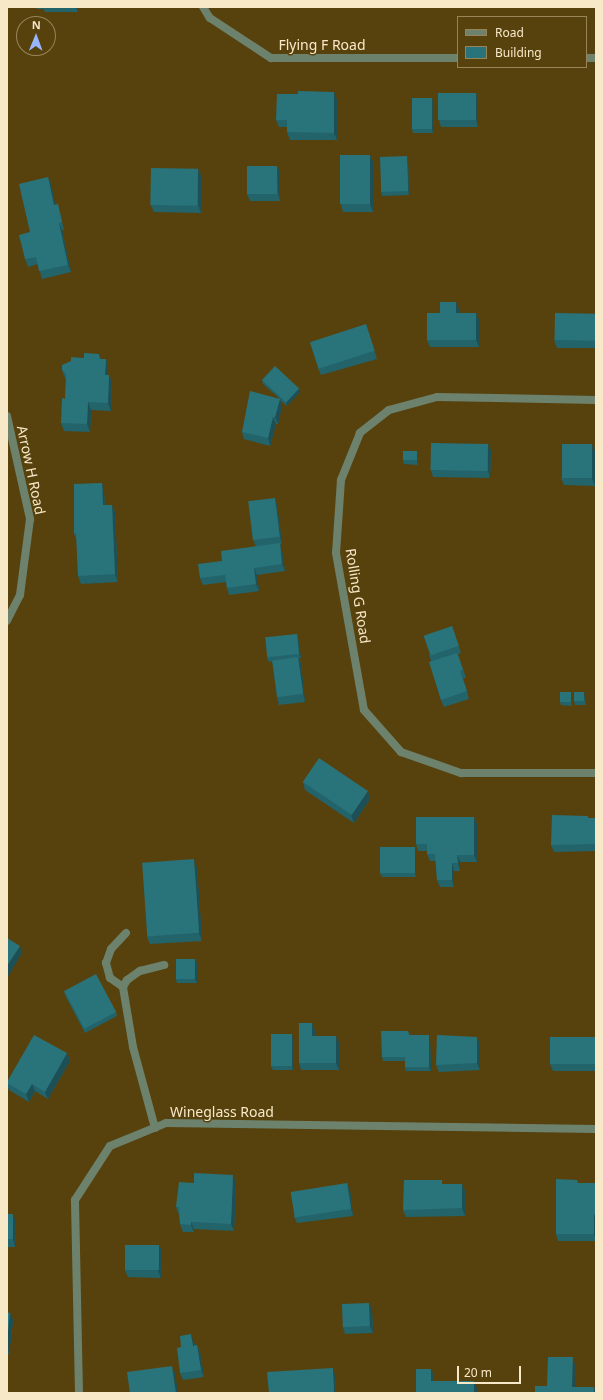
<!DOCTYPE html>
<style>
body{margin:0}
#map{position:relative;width:603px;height:1400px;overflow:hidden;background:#57420e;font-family:"Noto Sans",sans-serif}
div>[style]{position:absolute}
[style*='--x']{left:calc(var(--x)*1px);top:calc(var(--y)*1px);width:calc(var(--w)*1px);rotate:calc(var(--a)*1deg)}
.service>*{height:8px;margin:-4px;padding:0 4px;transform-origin:4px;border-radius:4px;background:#6d826d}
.minor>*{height:8px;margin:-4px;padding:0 4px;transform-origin:4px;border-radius:4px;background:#6d826d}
.wall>*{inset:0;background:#23636a}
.shaded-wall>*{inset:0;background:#1d5056}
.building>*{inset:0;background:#29737b;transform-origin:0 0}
span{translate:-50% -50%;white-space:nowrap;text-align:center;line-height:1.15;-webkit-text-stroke:3px #57420e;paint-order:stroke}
.street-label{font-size:14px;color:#f7e8c8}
.frame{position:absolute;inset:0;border:8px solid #f7e8c8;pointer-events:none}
.legend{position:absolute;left:457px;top:16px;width:130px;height:52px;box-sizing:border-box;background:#57420e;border:1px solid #978458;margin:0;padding:5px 7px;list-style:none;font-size:12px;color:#f7e8c8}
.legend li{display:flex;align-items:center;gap:8px;height:20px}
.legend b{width:20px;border:1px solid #978458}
.north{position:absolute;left:16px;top:16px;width:40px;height:40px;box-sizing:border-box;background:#57420e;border:1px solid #978458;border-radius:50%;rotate:1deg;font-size:11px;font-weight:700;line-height:16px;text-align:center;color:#f7e8c8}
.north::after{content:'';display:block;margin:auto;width:14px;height:18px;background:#96b6fd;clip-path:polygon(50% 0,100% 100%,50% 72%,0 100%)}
.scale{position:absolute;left:457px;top:1366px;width:64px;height:18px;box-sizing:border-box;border:2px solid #f7e8c8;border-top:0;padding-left:5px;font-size:12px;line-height:14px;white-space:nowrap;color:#f7e8c8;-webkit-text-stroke:3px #57420e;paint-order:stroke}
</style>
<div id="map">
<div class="service">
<div style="--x:123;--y:987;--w:16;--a:-145"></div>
<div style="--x:110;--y:978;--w:16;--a:-105"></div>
<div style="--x:106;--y:963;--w:15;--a:-70"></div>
<div style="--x:111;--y:949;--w:22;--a:-47"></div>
<div style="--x:155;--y:1128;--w:84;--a:-105.2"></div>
<div style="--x:133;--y:1047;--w:61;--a:-99.5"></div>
<div style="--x:123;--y:987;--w:8;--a:-60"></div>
<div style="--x:127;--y:980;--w:16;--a:-35"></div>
<div style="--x:140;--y:971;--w:25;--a:-14"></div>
</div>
<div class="minor">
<div style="--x:203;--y:7;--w:13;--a:58"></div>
<div style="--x:210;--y:18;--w:73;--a:33.3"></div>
<div style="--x:271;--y:58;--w:187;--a:0"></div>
<div style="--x:586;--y:58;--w:10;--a:0"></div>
<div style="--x:596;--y:400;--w:159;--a:-178.9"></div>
<div style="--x:437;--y:397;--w:50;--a:164.8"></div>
<div style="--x:389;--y:410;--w:37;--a:142"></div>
<div style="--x:360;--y:433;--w:51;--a:112"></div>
<div style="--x:341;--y:480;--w:73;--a:93.9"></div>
<div style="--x:336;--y:553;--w:159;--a:79.9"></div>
<div style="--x:364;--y:710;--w:56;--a:48.6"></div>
<div style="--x:401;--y:752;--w:64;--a:19.3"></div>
<div style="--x:461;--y:773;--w:135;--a:0"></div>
<div style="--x:7;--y:416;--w:106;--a:77.4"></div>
<div style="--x:30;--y:519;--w:77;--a:97.5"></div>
<div style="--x:20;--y:595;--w:29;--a:117"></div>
<div style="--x:79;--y:1393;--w:193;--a:-91.2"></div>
<div style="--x:75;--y:1200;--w:64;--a:-57.1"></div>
<div style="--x:110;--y:1146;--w:61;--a:-22.3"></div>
<div style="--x:166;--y:1123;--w:430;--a:0.8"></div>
</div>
<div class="wall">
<div style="clip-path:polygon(36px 7px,78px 7px,78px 12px,45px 12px,44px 9px,37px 9px)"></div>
<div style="clip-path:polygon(476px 93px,478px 100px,478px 127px,441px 127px,439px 120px)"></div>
<div style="clip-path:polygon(432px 98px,433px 102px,433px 133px,413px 133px,412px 129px)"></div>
<div style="clip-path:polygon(337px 99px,337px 140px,290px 140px,287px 132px,287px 127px,279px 127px,276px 120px)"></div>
<div style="clip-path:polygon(370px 155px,373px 162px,373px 212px,343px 212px,341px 204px)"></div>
<div style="clip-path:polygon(407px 156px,408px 160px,409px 195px,382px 196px,381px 192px)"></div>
<div style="clip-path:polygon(277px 166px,280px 173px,280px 201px,250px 201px,247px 194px)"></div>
<div style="clip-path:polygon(198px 169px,201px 176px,201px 213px,154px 212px,151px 205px)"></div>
<div style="clip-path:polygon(48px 177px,51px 184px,55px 205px,60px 212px,64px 230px,62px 230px,71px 272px,42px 279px,38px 264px,28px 267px,25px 259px,30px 232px)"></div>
<div style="clip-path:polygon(456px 302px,459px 309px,459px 313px,476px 313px,479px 320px,479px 347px,430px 347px,427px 340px,440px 313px)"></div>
<div style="clip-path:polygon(596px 314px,596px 348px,557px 348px,554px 340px)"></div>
<div style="clip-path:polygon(366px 324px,377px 359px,321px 375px,318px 368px)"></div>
<div style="clip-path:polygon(99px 354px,101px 359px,106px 359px,108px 367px,108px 375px,109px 375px,112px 383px,111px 411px,91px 410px,90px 432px,64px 431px,61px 423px,65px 399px,66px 379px,65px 378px,62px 370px,84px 358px)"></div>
<div style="clip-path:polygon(262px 380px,300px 392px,287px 406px,280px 400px,282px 406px,278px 424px,276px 424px,270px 446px,244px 439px,242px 432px,279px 398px,263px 384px)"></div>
<div style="clip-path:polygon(488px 444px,491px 451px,490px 478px,433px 477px,431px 470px)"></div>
<div style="clip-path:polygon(417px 451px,418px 455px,418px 465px,404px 464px,403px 460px)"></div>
<div style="clip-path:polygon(595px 451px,595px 486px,564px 485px,561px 478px)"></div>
<div style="clip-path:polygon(102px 483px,104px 491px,105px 505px,112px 505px,115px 512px,118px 582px,81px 584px,78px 576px,77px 540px,74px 534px)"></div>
<div style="clip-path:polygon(277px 505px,282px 544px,280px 544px,282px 551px,285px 571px,257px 575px,259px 591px,229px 595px,227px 588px,226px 582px,203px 585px,200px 578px,222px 561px,256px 546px,253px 540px)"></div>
<div style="clip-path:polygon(452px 626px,461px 653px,458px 654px,466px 678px,463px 678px,469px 699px,444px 707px,441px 700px,431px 661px,429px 655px)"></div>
<div style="clip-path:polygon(297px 634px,298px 638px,301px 658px,299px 658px,301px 664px,305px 702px,279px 705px,277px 697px,272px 661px,269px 662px,267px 658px)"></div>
<div style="clip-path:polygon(571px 692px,572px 696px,572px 706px,561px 705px,560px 702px)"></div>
<div style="clip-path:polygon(586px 696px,586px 705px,575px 705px,574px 701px)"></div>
<div style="clip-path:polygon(303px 782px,370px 799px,354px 823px,305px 790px)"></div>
<div style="clip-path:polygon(474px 817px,477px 824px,477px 862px,460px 862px,460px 871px,454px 871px,454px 887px,440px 887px,437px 880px,436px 861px,430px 861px,427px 854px,427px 851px,418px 851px,416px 844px)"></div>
<div style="clip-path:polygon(589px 818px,596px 818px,596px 851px,554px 852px,551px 845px)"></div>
<div style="clip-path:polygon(415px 847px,416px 851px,416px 877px,382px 877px,380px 873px)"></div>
<div style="clip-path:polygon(197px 867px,202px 941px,150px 944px,147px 937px)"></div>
<div style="clip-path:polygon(195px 959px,197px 963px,197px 983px,177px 983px,176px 979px)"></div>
<div style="clip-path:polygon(64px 991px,116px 1012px,117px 1016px,85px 1033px,65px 995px)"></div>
<div style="clip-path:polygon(312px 1023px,315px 1031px,315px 1036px,336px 1036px,339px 1043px,339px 1070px,301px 1070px,299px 1063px)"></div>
<div style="clip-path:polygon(408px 1031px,410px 1035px,430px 1039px,431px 1071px,406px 1071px,405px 1067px,405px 1061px,383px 1061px,382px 1057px)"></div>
<div style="clip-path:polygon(477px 1037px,480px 1045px,480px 1070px,439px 1072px,436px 1065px)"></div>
<div style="clip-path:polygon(596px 1037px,596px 1071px,553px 1071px,550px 1064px)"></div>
<div style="clip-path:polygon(293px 1038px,293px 1070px,273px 1070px,271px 1066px)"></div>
<div style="clip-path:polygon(67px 1053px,70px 1061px,48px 1099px,35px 1091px,29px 1102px,9px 1090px,7px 1085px,7px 1082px)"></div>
<div style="clip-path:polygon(236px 1182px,234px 1231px,194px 1229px,194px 1232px,183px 1232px,180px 1224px,179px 1215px,176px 1207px,194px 1183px)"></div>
<div style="clip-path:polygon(347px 1183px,350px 1191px,353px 1216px,297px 1223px,294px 1216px)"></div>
<div style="clip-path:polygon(579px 1183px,596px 1183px,596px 1241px,558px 1241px,556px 1234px)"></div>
<div style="clip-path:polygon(443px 1184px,462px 1184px,465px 1191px,465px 1216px,406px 1217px,403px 1210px)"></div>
<div style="clip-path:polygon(7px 1214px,16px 1222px,15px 1247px,7px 1247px)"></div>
<div style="clip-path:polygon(159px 1245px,162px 1252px,161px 1278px,128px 1277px,125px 1270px)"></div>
<div style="clip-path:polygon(372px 1310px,373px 1333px,345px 1334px,343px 1327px)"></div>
<div style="clip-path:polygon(7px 1312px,13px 1320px,9px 1354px,7px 1354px)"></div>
<div style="clip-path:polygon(194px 1342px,195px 1345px,197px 1345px,200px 1353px,204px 1377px,183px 1380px,180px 1373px,181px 1347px)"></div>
<div style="clip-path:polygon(335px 1376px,336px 1393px,269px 1393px)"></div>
</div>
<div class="shaded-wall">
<div style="clip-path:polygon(76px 7px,78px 7px,78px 12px)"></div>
<div style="clip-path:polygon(334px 92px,337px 99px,337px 140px,334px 133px)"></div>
<div style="clip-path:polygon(476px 93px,478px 100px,478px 127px,476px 119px)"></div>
<div style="clip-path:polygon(432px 98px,433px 102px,433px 133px,432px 129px)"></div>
<div style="clip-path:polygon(370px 155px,373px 162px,373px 212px,370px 204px)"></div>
<div style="clip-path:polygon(407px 156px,408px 160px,409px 195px,408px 191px)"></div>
<div style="clip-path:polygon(277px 166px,280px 173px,280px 201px,278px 193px)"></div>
<div style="clip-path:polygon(198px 169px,201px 176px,201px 213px,198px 205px)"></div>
<div style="clip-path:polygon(48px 177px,51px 184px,57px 213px,54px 205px)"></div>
<div style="clip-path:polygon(59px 223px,62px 230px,71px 272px,68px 265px)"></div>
<div style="clip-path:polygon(456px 302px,459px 309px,459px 320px,456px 313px)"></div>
<div style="clip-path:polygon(476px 313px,479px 320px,479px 347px,476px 340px)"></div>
<div style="clip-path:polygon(106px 359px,108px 367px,108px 383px,105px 375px)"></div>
<div style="clip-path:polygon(109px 375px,112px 383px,111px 411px,108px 403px)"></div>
<div style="clip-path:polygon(299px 388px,300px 392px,287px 406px,286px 402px)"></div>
<div style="clip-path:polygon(280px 399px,282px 406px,278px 424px,275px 417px)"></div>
<div style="clip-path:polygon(88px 402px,91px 410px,90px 432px,87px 424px)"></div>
<div style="clip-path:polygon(273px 417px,276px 424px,270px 446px,268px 438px)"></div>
<div style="clip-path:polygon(488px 444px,491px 451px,490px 478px,488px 470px)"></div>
<div style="clip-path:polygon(592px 444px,595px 451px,595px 486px,592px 479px)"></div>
<div style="clip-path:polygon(417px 451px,418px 455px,418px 465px,417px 461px)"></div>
<div style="clip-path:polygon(102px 483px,104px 491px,105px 513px,103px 505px)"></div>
<div style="clip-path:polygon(275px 498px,277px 505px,282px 544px,280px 537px)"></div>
<div style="clip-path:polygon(112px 505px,115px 512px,118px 582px,115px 574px)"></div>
<div style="clip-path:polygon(280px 543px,282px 551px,285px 571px,282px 564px)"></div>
<div style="clip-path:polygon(254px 568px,257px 575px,259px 591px,256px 584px)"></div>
<div style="clip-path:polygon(297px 634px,298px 638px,301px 658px,299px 654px)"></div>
<div style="clip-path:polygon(298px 657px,301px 664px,305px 702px,303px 694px)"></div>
<div style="clip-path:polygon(571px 692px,572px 696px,572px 706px,571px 702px)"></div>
<div style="clip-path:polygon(584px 692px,586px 696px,586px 705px,585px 701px)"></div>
<div style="clip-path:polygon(368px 791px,370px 799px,354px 823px,351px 815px)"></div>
<div style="clip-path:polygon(474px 817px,477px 824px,477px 862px,474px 855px)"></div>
<div style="clip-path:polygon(415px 847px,416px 851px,416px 877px,415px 873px)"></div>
<div style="clip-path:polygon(457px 855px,460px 862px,460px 871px,458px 863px)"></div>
<div style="clip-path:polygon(194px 859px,197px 867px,202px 941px,199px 933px)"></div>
<div style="clip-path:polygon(452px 863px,454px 871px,454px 887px,452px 880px)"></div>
<div style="clip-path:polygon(20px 946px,22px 953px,7px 978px,7px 966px)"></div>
<div style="clip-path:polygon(195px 959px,197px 963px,197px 983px,195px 979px)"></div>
<div style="clip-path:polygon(312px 1023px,315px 1031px,315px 1043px,312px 1036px)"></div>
<div style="clip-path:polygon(292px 1034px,293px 1038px,293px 1070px,292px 1066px)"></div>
<div style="clip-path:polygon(429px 1035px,430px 1039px,431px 1071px,429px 1067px)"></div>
<div style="clip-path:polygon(336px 1036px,339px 1043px,339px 1070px,336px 1063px)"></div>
<div style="clip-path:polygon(477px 1037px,480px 1045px,480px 1070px,477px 1063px)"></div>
<div style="clip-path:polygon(67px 1053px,70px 1061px,48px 1099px,45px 1092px)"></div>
<div style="clip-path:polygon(32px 1084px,35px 1091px,29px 1102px,26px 1094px)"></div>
<div style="clip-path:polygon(233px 1175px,236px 1182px,234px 1231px,231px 1224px)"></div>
<div style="clip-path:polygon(347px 1183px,350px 1191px,353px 1216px,351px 1209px)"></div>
<div style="clip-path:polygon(462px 1184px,465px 1191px,465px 1216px,462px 1208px)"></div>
<div style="clip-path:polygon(13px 1214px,16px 1222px,15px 1247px,13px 1239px)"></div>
<div style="clip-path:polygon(594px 1214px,596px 1220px,596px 1240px,594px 1234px)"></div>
<div style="clip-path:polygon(191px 1222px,194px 1229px,194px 1232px,191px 1225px)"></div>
<div style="clip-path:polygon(159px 1245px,162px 1252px,161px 1278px,158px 1271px)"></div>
<div style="clip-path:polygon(369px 1303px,372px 1310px,373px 1333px,370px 1326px)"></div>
<div style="clip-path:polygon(10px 1313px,13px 1320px,9px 1354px,7px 1348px,7px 1341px)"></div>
<div style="clip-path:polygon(191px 1334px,194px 1342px,196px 1353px,193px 1346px)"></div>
<div style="clip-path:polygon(197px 1345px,200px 1353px,204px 1377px,201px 1370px)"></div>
<div style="clip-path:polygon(573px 1357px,575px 1365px,575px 1393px,572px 1387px)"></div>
<div style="clip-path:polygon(172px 1366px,175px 1373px,178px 1393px,176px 1393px)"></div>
<div style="clip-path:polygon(333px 1368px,335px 1376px,336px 1393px,335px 1393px,334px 1392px)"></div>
<div style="clip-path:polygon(431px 1369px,434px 1376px,434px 1388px,431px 1381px)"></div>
<div style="clip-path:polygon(474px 1381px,477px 1388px,477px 1393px,474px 1393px)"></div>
<div style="clip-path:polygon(594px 1387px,596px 1393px,594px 1393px)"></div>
</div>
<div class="building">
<div style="clip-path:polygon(298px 91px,334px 92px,334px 133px,287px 132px,287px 120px,276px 120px,277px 94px,298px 94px)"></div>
<div style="left:438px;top:93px;width:38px;height:27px"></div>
<div style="left:412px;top:98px;width:20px;height:31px"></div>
<div style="left:340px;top:155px;width:30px;height:49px"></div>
<div style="left:407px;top:156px;width:35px;height:27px;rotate:88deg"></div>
<div style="left:247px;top:166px;width:30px;height:28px"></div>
<div style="left:151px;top:168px;width:47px;height:37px;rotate:1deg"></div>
<div style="clip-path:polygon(48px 177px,54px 205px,58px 204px,62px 222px,59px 223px,68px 265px,39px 271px,36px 257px,25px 259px,19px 235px,30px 232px,19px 184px)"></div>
<div style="clip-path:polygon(440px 302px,456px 302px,456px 313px,476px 313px,476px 340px,427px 340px,427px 313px,440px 313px)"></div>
<div style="left:555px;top:313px;width:41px;height:27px;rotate:1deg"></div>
<div style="left:366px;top:324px;width:28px;height:59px;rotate:72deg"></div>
<div style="clip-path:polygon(84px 353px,99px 354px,99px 359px,106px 359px,105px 375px,109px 375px,108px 403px,88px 402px,87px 424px,61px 423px,62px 398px,65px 399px,66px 374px,62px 370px,62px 365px,71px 361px,71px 357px,84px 358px)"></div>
<div style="left:275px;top:366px;width:33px;height:19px;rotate:43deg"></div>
<div style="clip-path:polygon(250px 391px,280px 399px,275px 417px,273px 417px,268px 438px,242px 432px)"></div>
<div style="left:431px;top:443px;width:57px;height:27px;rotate:1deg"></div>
<div style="left:562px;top:444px;width:30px;height:34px"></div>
<div style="left:403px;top:451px;width:14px;height:9px"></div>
<div style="clip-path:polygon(102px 483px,103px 505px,112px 505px,115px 574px,78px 576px,76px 533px,74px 534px,74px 484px)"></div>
<div style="left:275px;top:498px;width:39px;height:27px;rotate:83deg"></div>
<div style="clip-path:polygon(280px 543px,282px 564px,254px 568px,256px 584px,227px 588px,225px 575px,200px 578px,198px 564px,222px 561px,221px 551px)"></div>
<div style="left:452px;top:626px;width:21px;height:30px;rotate:71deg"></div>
<div style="left:297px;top:634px;width:20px;height:32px;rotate:84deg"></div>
<div style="left:595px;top:644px;width:1px;height:60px"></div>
<div style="clip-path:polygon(457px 653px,463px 670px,460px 671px,467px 691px,441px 700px,429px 662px)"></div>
<div style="left:298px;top:657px;width:37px;height:26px;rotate:82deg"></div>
<div style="left:560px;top:692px;width:11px;height:10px"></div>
<div style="left:574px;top:692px;width:10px;height:9px"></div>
<div style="left:319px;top:758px;width:59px;height:29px;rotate:34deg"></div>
<div style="clip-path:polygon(552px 815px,588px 816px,588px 818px,596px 818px,596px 844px,551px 845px)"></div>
<div style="clip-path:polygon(416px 817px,474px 817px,474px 855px,457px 855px,458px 863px,452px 863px,452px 880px,437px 880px,435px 854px,427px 854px,427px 844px,416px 844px)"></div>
<div style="left:380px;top:847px;width:35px;height:26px"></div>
<div style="left:194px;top:859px;width:74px;height:52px;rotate:86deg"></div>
<div style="clip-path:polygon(7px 938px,20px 946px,7px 966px)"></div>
<div style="left:176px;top:959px;width:19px;height:20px"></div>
<div style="left:96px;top:974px;width:43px;height:36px;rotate:62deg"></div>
<div style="clip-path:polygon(299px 1023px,312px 1023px,312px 1036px,336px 1036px,336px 1063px,299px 1063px)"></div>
<div style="clip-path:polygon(381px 1031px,408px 1031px,409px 1035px,429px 1035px,429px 1067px,405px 1067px,405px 1057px,382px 1057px)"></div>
<div style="left:271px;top:1034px;width:21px;height:32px"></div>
<div style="clip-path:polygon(34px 1035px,67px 1053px,45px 1092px,32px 1084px,26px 1094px,7px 1083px,7px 1082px)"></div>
<div style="clip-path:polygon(437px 1035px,477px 1037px,477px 1063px,436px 1065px)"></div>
<div style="left:550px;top:1037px;width:46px;height:27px"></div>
<div style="clip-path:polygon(194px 1173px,233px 1175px,231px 1224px,191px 1222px,191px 1225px,180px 1224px,179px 1207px,176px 1207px,179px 1182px,194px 1183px)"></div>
<div style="clip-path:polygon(556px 1179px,577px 1180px,578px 1183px,596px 1183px,596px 1214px,594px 1214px,594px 1234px,556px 1234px)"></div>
<div style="clip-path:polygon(404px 1180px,442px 1180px,442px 1184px,462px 1184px,462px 1208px,403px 1210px)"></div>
<div style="left:347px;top:1183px;width:26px;height:57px;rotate:81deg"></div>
<div style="left:7px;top:1214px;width:6px;height:25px"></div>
<div style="left:125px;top:1245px;width:34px;height:25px"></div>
<div style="left:369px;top:1303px;width:23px;height:27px;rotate:88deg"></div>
<div style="clip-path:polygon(7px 1312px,10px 1313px,7px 1341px)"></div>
<div style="clip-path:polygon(191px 1334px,193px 1346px,197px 1345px,201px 1370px,180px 1373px,177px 1348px,181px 1347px,180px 1336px)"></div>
<div style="clip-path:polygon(548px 1357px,573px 1357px,572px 1387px,594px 1387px,594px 1393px,535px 1393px,535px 1386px,547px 1386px)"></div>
<div style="clip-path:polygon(172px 1366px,176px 1393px,130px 1393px,127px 1372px)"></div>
<div style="clip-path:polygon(333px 1368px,334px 1392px,314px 1393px,269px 1393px,267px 1372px)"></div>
<div style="clip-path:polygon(416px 1369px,431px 1369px,431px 1381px,474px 1381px,474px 1393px,416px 1393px)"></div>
</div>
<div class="street-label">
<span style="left:322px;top:45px">Flying F Road</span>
<span style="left:31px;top:470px;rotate:78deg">Arrow H Road</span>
<span style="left:358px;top:596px;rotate:81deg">Rolling G Road</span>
<span style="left:222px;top:1112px">Wineglass Road</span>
</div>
<div class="frame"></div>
<ul class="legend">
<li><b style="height:5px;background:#6d826d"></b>Road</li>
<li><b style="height:11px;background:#29737b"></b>Building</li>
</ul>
<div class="north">N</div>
<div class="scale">20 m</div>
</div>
